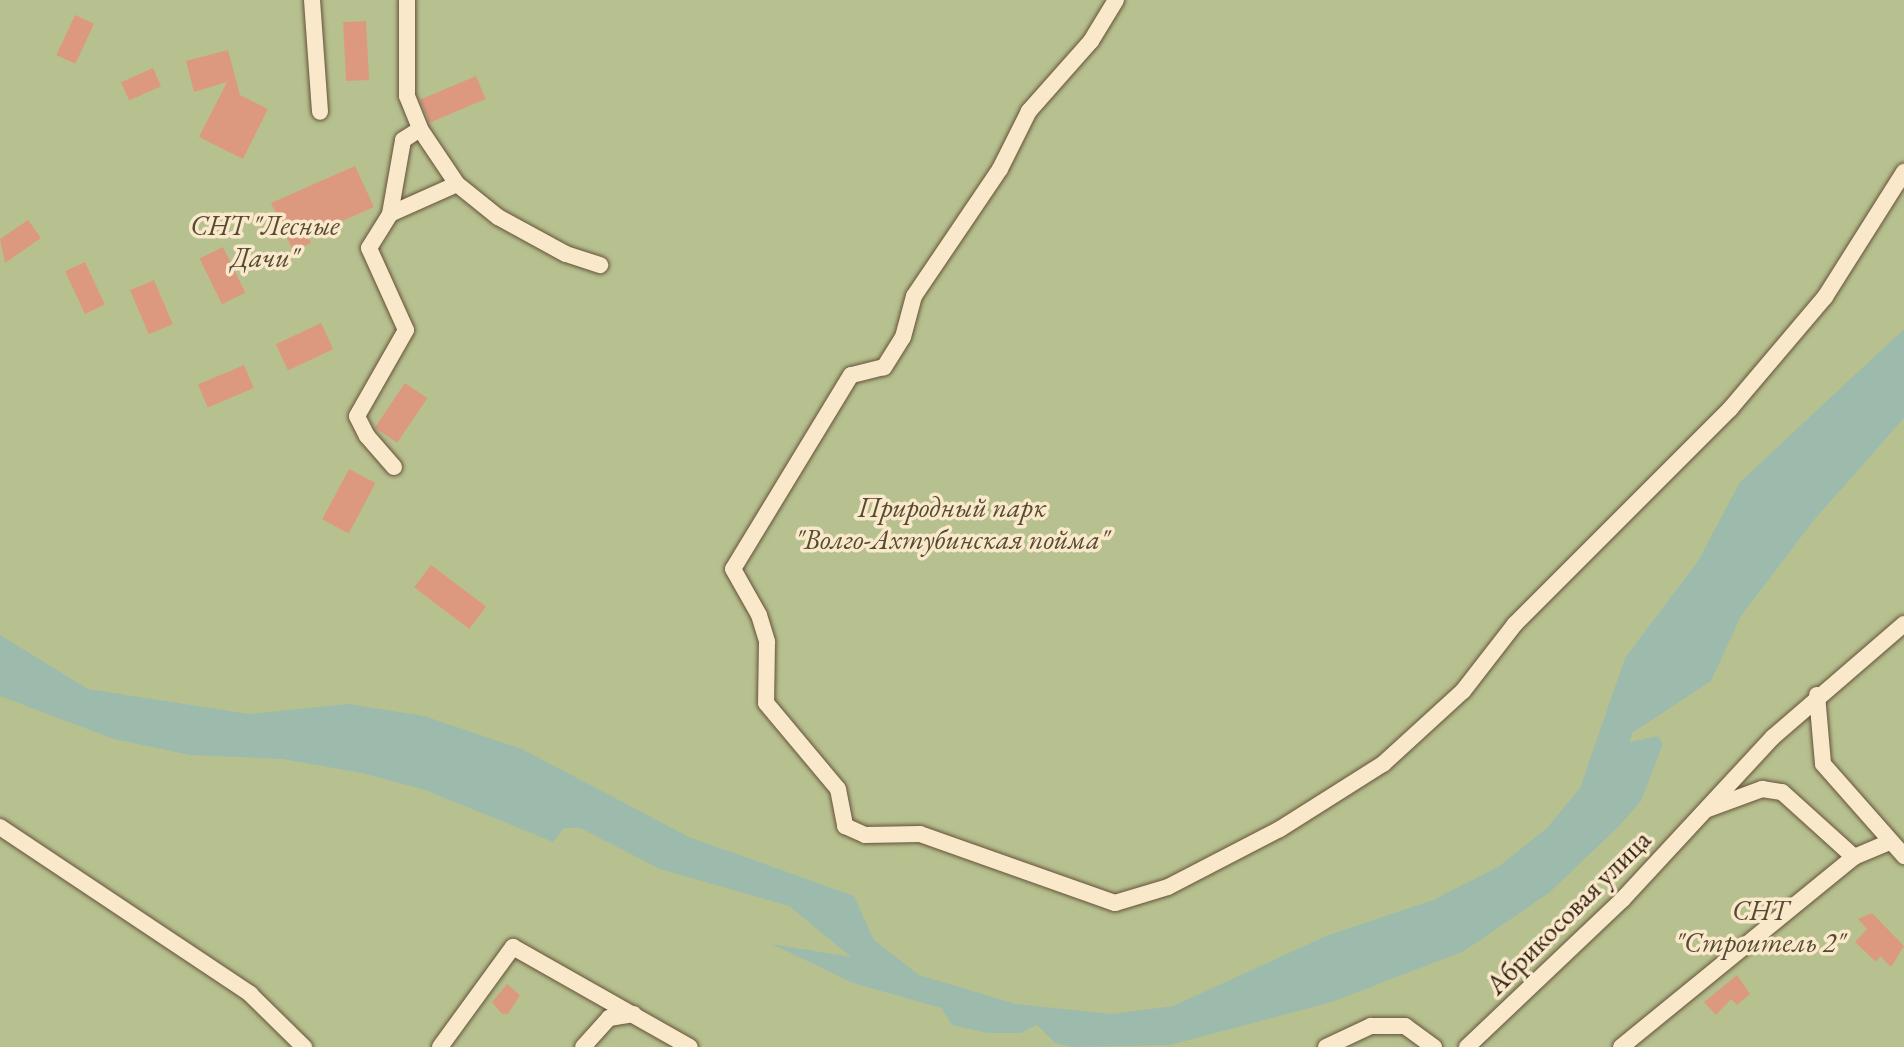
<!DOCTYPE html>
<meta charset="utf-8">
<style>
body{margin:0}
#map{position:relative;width:1904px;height:1047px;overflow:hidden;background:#f7dbae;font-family:"EB Garamond",serif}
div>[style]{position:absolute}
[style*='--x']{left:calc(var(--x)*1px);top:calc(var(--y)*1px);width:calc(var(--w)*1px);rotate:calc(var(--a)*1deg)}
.green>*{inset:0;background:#b7c18f;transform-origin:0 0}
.water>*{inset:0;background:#9dbbac}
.building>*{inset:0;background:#dd9980;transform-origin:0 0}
.roads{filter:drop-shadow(0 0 2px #65523a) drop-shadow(0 0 2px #65523a)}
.minor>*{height:16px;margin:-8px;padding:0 8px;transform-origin:8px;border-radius:8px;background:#fae8ca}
span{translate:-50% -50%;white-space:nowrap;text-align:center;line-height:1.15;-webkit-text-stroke:7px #fae8ca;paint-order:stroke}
.park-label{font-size:28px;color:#554b33;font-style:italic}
.street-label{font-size:28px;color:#342414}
</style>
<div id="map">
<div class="green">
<div style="left:0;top:0;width:1904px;height:1047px"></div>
</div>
<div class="water">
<div style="clip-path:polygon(1904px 329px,1904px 418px,1814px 520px,1741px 616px,1711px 681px,1632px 733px,1630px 742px,1658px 736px,1663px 744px,1641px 801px,1619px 826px,1549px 893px,1464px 951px,1332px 1002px,1170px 1045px,1072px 1047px,1055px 1043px,1037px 1025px,1021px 1033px,988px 1033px,952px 1025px,941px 1008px,853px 983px,772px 944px,851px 957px,789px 906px,660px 869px,580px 828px,564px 828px,553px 842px,425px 790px,362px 773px,282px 759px,190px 755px,114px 739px,0 696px,0 635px,88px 689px,249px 714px,349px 704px,424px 716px,522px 749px,689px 837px,854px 896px,874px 940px,919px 975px,1016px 1004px,1112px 1014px,1173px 1006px,1326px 936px,1433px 900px,1498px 867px,1547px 828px,1580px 788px,1625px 658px,1698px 561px,1740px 482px)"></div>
</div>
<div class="building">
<div style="left:75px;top:15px;width:21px;height:44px;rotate:25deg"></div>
<div style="left:366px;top:21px;width:59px;height:23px;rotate:87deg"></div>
<div style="clip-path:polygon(228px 50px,240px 95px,268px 109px,243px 159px,199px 137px,227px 82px,194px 92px,186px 61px)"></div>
<div style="left:153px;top:68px;width:20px;height:35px;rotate:66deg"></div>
<div style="left:476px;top:76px;width:25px;height:61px;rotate:67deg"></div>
<div style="clip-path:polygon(355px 166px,374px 207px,308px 236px,311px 243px,293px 251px,271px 203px)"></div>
<div style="clip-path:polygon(28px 220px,41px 238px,5px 263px,0 239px)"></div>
<div style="left:223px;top:247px;width:51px;height:26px;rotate:64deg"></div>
<div style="left:85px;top:262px;width:47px;height:22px;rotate:65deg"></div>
<div style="left:154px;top:280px;width:48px;height:26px;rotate:67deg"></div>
<div style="left:321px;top:323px;width:29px;height:50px;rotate:65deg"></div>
<div style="left:244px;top:365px;width:25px;height:50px;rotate:67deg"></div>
<div style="left:405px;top:383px;width:27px;height:54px;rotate:34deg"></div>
<div style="left:349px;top:469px;width:30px;height:57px;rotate:28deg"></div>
<div style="left:431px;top:565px;width:69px;height:28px;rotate:37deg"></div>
<div style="clip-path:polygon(1872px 913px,1904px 946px,1891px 967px,1880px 956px,1876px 962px,1855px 942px,1867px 929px,1858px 919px)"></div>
<div style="clip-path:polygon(1737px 975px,1750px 994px,1737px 1005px,1731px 999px,1716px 1015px,1704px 1002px)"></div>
<div style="clip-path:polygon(507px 984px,520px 995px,508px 1014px,502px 1014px,492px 1002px)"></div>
</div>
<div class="roads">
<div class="minor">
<div style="--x:312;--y:0;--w:112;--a:85.9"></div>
<div style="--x:407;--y:0;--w:96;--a:90"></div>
<div style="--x:407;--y:96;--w:35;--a:68"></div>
<div style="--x:420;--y:129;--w:66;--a:56.1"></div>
<div style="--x:457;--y:184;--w:53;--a:38.8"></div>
<div style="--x:498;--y:217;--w:77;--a:28.6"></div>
<div style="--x:566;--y:254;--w:36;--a:18"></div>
<div style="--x:1116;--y:0;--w:48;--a:121.4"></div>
<div style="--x:1091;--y:41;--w:94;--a:131.5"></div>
<div style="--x:1029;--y:111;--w:65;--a:116.6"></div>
<div style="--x:1000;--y:169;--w:153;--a:124.1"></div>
<div style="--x:914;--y:296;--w:42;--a:105"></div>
<div style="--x:903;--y:337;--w:36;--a:122"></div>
<div style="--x:884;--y:367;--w:34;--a:166"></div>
<div style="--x:851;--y:375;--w:227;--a:121.3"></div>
<div style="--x:733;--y:569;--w:53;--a:60.5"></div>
<div style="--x:759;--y:615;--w:28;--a:73"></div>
<div style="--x:767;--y:642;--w:61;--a:90.9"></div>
<div style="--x:766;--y:703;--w:112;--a:50.1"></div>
<div style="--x:838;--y:789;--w:38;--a:79"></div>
<div style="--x:845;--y:826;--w:22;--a:24"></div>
<div style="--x:865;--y:835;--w:55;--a:-1"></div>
<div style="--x:920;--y:834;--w:207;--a:19.5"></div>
<div style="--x:1115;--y:903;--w:55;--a:-16.8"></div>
<div style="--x:1168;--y:887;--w:126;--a:-27.4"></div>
<div style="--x:1280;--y:829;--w:122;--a:-32.3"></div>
<div style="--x:1383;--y:764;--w:108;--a:-42.4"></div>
<div style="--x:1463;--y:691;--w:85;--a:-52.2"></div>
<div style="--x:1515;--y:624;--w:304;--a:-45"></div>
<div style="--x:1730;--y:409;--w:147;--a:-49.7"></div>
<div style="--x:1825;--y:297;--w:148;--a:-57.7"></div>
<div style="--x:390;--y:214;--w:73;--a:-24.1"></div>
<div style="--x:394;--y:467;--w:41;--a:-131.1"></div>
<div style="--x:367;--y:436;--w:22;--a:-117"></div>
<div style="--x:357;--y:416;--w:99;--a:-60.3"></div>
<div style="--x:406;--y:330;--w:90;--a:-114.3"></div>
<div style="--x:369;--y:248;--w:40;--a:-58"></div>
<div style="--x:390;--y:214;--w:75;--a:-80"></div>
<div style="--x:403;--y:140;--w:20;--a:-33"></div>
<div style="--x:1817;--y:695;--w:69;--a:85"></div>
<div style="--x:1823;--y:764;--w:123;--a:48.6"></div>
<div style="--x:1708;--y:809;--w:58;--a:-20.3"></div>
<div style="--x:1762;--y:789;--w:20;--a:9"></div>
<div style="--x:1782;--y:792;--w:97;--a:42.1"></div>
<div style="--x:0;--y:827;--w:301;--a:33.7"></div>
<div style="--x:250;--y:994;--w:76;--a:44.5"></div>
<div style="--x:440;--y:1047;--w:124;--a:-53.9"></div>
<div style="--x:513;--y:947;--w:203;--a:29.5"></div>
<div style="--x:583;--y:1047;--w:39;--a:-48"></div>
<div style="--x:609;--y:1018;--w:25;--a:-9"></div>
<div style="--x:1326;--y:1047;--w:50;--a:-25"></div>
<div style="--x:1371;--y:1026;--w:34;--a:0"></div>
<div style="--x:1405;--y:1026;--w:36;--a:36"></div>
<div style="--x:1467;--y:1047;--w:214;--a:-43.5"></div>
<div style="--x:1622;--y:900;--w:222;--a:-47.2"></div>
<div style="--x:1773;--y:737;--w:173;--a:-40.8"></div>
<div style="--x:1621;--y:1047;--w:301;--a:-39.2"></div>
<div style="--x:1854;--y:857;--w:39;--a:-23"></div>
</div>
</div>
<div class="park-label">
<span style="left:265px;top:241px">СНТ "Лесные<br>Дачи"</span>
<span style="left:952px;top:523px">Природный парк<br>"Волго-Ахтубинская пойма"</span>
<span style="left:1760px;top:926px">СНТ<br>"Строитель 2"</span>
</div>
<div class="street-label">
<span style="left:1568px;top:912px;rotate:-45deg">Абрикосовая улица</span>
</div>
</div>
